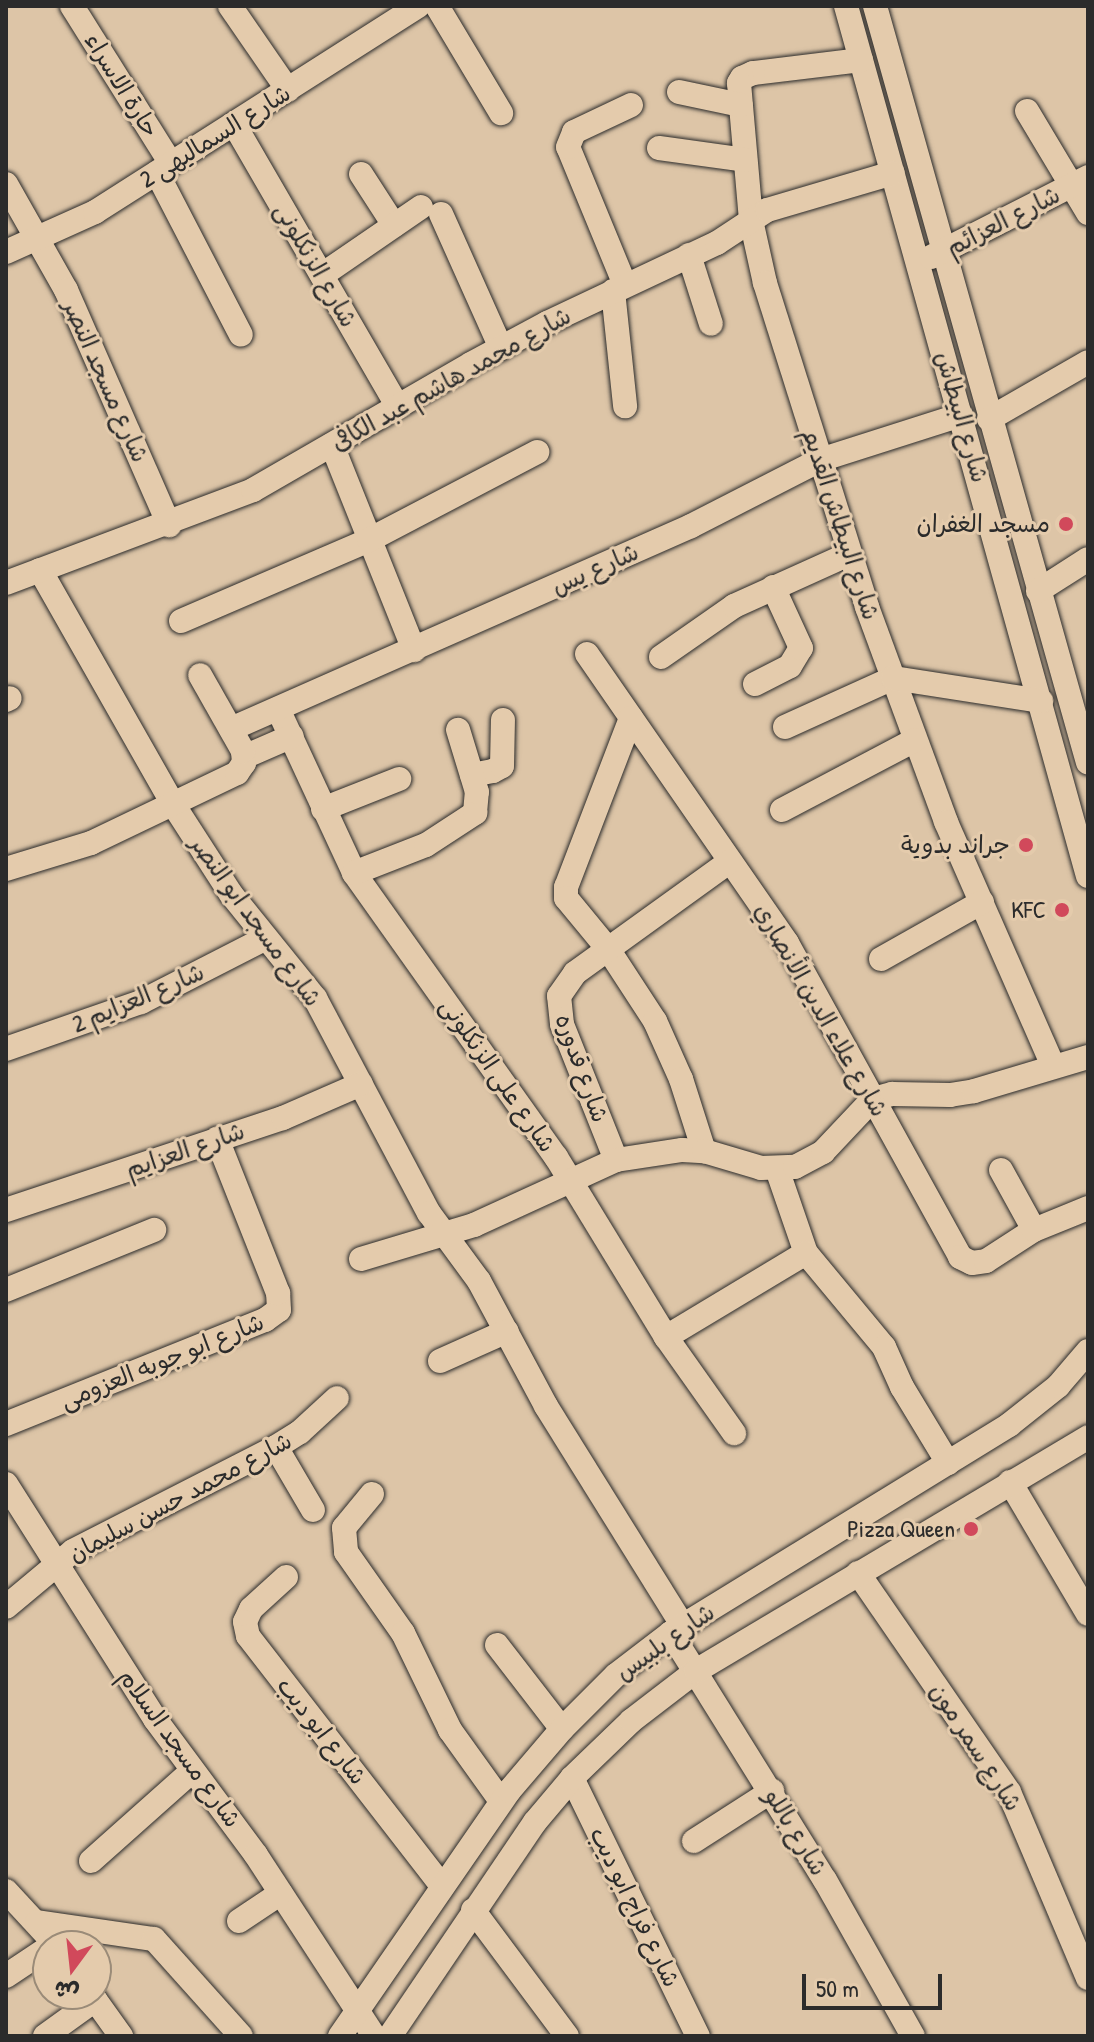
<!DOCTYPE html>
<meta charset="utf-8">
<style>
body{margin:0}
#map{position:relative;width:1094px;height:2042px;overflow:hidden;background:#ddc5a7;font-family:"Patrick Hand","Playpen Sans Arabic",sans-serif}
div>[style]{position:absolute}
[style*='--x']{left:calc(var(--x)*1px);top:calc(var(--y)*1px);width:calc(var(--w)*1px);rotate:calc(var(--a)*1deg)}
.roads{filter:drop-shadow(0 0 2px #2b2b2b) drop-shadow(0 0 2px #2b2b2b)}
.minor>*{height:24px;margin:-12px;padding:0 12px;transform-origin:12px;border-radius:12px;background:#e4cbac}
.dots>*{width:22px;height:22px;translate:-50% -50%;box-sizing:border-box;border:4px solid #e4cbac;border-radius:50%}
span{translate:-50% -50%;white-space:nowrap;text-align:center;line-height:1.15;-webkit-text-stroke:6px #e4cbac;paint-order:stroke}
.street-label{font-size:24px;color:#2b2b2b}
.poi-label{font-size:24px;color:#2b2b2b}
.right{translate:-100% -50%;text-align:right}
.frame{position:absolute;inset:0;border:8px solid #2b2b2b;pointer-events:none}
.north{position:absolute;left:32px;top:1930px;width:80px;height:80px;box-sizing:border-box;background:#e4cbac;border:2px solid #9a8b78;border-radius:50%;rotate:195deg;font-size:22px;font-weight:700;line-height:32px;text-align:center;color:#2b2b2b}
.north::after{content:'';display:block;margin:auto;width:28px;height:36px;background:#d1495b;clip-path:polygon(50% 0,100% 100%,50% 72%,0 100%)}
.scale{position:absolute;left:802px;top:1974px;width:140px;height:36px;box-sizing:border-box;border:4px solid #2b2b2b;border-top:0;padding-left:10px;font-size:24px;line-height:28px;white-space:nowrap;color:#2b2b2b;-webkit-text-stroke:6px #e4cbac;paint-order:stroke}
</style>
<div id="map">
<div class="roads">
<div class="minor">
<div style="--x:72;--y:6;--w:186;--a:57.9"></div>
<div style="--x:230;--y:6;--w:102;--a:55.4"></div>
<div style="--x:437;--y:6;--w:125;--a:59.1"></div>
<div style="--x:846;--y:6;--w:903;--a:74.46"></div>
<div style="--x:875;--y:6;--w:786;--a:74.28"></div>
<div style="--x:861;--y:60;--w:109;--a:173.1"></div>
<div style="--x:753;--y:73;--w:12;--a:156"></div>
<div style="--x:742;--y:78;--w:6;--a:121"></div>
<div style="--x:739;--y:83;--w:138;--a:85"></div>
<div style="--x:751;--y:220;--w:65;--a:77.5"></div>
<div style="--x:765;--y:283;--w:340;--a:72.5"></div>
<div style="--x:867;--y:607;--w:229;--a:69.8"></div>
<div style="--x:946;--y:822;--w:266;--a:66.3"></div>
<div style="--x:679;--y:92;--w:63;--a:11.8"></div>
<div style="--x:1027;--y:111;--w:119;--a:59.1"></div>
<div style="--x:234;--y:124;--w:325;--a:59.9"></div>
<div style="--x:659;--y:148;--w:87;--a:7.9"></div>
<div style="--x:157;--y:173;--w:182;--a:62.6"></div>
<div style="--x:361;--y:174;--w:61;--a:57.1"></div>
<div style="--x:6;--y:184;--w:122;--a:60.5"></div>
<div style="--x:66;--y:290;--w:257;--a:66.3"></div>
<div style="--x:441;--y:214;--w:147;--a:65.9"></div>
<div style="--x:6;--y:252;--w:98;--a:-24.2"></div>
<div style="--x:95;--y:212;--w:383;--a:-32.5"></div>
<div style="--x:689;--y:255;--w:72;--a:72.3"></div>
<div style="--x:931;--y:257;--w:176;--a:-27"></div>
<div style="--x:322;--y:275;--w:120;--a:-34.5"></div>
<div style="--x:625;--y:285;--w:149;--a:-112.4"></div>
<div style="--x:568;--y:147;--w:16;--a:-68"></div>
<div style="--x:574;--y:132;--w:63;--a:-25.3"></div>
<div style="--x:613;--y:291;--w:116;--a:84"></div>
<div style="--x:989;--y:419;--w:114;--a:-29.9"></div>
<div style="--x:332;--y:445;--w:221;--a:68.2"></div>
<div style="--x:40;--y:570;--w:269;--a:60.4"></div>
<div style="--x:173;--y:804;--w:107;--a:57.2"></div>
<div style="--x:231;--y:894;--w:134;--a:51.1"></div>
<div style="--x:315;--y:998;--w:243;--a:62.1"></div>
<div style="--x:429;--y:1213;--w:84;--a:53.7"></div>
<div style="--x:479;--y:1281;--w:142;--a:61.8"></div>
<div style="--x:546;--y:1406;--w:259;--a:58.1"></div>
<div style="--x:6;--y:583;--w:264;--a:-20.6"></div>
<div style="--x:253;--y:490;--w:252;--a:-30"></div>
<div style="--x:471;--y:364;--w:86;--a:-28.3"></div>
<div style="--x:547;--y:323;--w:188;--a:-25.2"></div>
<div style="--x:717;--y:243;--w:60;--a:-33.4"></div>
<div style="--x:767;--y:210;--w:131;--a:-16.4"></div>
<div style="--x:1038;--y:591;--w:59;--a:-32.6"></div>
<div style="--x:181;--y:621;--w:205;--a:-23.3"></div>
<div style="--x:369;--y:540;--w:190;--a:-27.6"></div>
<div style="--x:587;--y:654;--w:351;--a:55.3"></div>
<div style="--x:787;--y:943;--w:359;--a:61.1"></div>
<div style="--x:960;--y:1257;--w:13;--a:27"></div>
<div style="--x:972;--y:1263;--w:14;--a:-8"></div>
<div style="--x:986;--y:1261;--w:57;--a:-32.9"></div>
<div style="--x:1034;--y:1230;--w:58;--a:-22.2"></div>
<div style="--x:661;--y:657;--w:89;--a:-34.9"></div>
<div style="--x:734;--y:606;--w:126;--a:-24.3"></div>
<div style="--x:755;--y:684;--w:39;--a:-27"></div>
<div style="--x:790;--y:666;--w:21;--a:-59"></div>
<div style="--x:801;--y:648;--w:67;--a:-114.7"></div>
<div style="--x:6;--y:700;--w:4;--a:-27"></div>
<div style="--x:278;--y:709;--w:181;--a:65.1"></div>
<div style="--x:354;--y:873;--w:349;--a:54.6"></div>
<div style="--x:556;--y:1157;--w:211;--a:58.6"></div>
<div style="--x:666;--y:1337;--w:118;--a:54.7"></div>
<div style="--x:631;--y:718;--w:181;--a:111"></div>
<div style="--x:566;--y:887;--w:11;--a:90"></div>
<div style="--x:566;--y:898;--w:66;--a:50.5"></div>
<div style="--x:608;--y:949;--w:86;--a:56.9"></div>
<div style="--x:655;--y:1021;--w:64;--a:65.9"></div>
<div style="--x:681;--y:1079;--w:76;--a:72.3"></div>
<div style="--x:785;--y:727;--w:119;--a:-24.4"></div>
<div style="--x:893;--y:678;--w:150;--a:8.8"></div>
<div style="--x:231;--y:729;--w:503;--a:-23.81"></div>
<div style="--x:691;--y:526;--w:145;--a:-27.1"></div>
<div style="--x:820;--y:460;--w:148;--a:-17.7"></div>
<div style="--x:244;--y:757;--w:52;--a:-23.6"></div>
<div style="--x:472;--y:775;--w:21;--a:-11"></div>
<div style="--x:493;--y:771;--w:10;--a:-29"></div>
<div style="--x:502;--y:766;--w:46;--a:-88.8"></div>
<div style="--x:323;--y:809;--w:82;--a:-21.5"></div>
<div style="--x:782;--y:810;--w:150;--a:-27.8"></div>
<div style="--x:6;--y:869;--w:89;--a:-17"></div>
<div style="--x:91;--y:843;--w:162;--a:-25.6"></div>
<div style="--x:237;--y:773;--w:12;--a:-55"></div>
<div style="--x:244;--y:763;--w:12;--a:-95"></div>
<div style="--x:243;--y:751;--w:87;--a:-119.5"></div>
<div style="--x:354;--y:873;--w:77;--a:-21.3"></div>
<div style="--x:426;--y:845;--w:59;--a:-33.1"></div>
<div style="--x:475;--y:813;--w:21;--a:-85"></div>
<div style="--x:477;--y:792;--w:65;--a:-107"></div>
<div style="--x:881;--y:959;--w:116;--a:-29.4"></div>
<div style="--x:6;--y:1049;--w:143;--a:-19.2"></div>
<div style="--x:141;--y:1002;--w:140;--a:-27.1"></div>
<div style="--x:616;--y:1160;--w:146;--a:-111.7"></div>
<div style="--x:562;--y:1024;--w:28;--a:-96"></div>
<div style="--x:559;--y:996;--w:28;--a:-55"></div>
<div style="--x:575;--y:973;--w:190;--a:-35.8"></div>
<div style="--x:777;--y:1169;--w:89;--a:71"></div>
<div style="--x:806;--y:1253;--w:122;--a:50.3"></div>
<div style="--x:884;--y:1347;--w:44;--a:65.8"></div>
<div style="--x:902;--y:1387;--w:89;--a:58.8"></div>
<div style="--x:1001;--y:1170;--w:68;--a:61.2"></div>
<div style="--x:6;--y:1210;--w:292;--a:-18.4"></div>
<div style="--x:283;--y:1118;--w:85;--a:-23.6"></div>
<div style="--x:361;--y:1259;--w:118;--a:-16.7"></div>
<div style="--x:474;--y:1225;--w:156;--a:-24.6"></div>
<div style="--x:616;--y:1160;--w:67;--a:-8.6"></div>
<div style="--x:682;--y:1150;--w:22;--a:3"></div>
<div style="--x:704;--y:1151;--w:59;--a:16.6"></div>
<div style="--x:761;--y:1168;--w:34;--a:-2"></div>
<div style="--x:795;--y:1167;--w:32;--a:-28"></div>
<div style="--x:823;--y:1152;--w:73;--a:-46.7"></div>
<div style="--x:873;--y:1099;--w:20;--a:-15"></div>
<div style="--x:892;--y:1094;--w:58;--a:1"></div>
<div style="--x:950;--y:1095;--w:24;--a:-9"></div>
<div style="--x:974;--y:1091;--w:119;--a:-16.6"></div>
<div style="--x:6;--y:1290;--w:160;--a:-22.1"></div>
<div style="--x:666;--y:1337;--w:163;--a:-31"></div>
<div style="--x:440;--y:1361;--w:73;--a:-24.1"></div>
<div style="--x:6;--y:1424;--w:279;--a:-21.9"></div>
<div style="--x:265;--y:1320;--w:17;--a:-36"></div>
<div style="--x:279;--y:1310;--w:17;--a:-93"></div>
<div style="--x:278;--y:1293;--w:166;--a:-111.6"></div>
<div style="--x:276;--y:1447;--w:73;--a:59.6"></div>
<div style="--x:1010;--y:1482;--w:153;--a:59.4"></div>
<div style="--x:6;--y:1484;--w:278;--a:57.6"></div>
<div style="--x:155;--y:1719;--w:169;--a:53.4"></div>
<div style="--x:256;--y:1855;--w:216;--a:56.9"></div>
<div style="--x:372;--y:1494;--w:44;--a:129.5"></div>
<div style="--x:344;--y:1528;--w:24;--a:85"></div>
<div style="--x:346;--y:1552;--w:99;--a:54.9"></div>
<div style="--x:403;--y:1633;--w:108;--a:64.1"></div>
<div style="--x:450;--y:1730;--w:87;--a:54.3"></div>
<div style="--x:858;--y:1573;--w:266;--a:55.4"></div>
<div style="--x:1009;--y:1792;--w:202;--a:67"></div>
<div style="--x:286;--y:1577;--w:47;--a:137.6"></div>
<div style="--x:251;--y:1609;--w:14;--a:115"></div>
<div style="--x:245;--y:1622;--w:14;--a:78"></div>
<div style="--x:248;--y:1636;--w:316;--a:52.2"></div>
<div style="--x:6;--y:1607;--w:87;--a:-39.9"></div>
<div style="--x:73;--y:1551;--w:228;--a:-27.1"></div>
<div style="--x:276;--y:1447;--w:28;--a:-32"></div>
<div style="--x:300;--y:1432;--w:50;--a:-42.6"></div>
<div style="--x:671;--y:1633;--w:291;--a:58.1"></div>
<div style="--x:825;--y:1880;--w:179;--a:60.6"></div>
<div style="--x:497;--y:1645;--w:106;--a:52.3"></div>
<div style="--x:572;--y:1778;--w:287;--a:64"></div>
<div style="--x:694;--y:1841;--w:93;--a:-32.7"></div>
<div style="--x:91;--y:1861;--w:135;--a:-41.7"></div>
<div style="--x:6;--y:1891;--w:75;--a:47.2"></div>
<div style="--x:473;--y:1910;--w:157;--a:53.3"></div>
<div style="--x:239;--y:1921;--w:50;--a:-33.7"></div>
<div style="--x:37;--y:1922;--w:118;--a:8.3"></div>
<div style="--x:154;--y:1939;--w:130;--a:48.1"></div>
<div style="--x:6;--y:1976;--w:50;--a:-33.7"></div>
<div style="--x:91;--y:1994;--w:52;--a:54.5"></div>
<div style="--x:45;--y:2036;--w:62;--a:-35.8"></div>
<div style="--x:340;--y:2036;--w:298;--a:-55.4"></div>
<div style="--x:509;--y:1791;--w:82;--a:-49.5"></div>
<div style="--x:562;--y:1729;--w:76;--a:-45"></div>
<div style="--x:616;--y:1675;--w:69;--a:-37.4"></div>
<div style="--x:671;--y:1633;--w:397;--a:-31.6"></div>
<div style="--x:1009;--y:1425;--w:63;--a:-38.5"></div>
<div style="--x:1058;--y:1386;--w:46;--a:-49.4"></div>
<div style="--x:390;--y:2036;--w:258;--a:-55.9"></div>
<div style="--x:535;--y:1822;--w:57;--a:-49.9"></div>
<div style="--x:572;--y:1778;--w:82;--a:-44"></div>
<div style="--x:631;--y:1721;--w:82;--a:-37.6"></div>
<div style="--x:696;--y:1671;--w:457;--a:-30.8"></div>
</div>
</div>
<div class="dots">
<div style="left:1066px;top:524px;background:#d1495b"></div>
<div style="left:1026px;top:845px;background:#d1495b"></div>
<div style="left:1062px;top:910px;background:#d1495b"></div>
<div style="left:971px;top:1529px;background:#d1495b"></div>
</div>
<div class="street-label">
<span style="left:122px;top:85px;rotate:58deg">حارة الاسراء</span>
<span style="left:215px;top:136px;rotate:-32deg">شارع السماليهى 2</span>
<span style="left:1003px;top:221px;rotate:-27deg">شارع العزائم</span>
<span style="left:316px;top:265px;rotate:60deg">شارع الزنكلونى</span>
<span style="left:451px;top:379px;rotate:-29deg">شارع محمد هاشم عبد الكافى</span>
<span style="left:106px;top:381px;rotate:66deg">شارع مسجد النصر</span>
<span style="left:962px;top:417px;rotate:74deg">شارع البيطاش</span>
<span style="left:841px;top:524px;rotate:72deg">شارع البيطاش القديم</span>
<span style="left:595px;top:569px;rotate:-24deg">شارع يس</span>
<span style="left:256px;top:921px;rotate:54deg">شارع مسجد ابو النصر</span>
<span style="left:138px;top:998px;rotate:-23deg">شارع العزايم 2</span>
<span style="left:821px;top:1010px;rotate:60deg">شارع علاء الدين الأنصاري</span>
<span style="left:582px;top:1068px;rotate:70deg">شارع قدوره</span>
<span style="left:498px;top:1075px;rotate:55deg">شارع على الزنكلونى</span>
<span style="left:185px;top:1150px;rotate:-19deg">شارع العزايم</span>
<span style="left:162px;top:1361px;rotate:-22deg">شارع ابو جوبه العزومى</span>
<span style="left:180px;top:1497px;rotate:-28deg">شارع محمد حسن سليمان</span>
<span style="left:665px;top:1642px;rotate:-35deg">شارع بلبيس</span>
<span style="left:322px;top:1731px;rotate:52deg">شارع ابو ديب</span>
<span style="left:976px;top:1747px;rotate:57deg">شارع سمر مون</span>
<span style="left:180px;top:1748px;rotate:54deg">شارع مسجد السلام</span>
<span style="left:796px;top:1832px;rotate:59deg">شارع باللو</span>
<span style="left:635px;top:1907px;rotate:64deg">شارع فراج ابو ديب</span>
</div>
<div class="poi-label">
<span class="right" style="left:1050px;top:524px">مسجد الغفران</span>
<span class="right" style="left:1010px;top:845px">جراند بدوية</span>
<span class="right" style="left:1046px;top:910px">KFC</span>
<span class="right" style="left:955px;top:1529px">Pizza Queen</span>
</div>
<div class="frame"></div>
<div class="north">ش</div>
<div class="scale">50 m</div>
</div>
